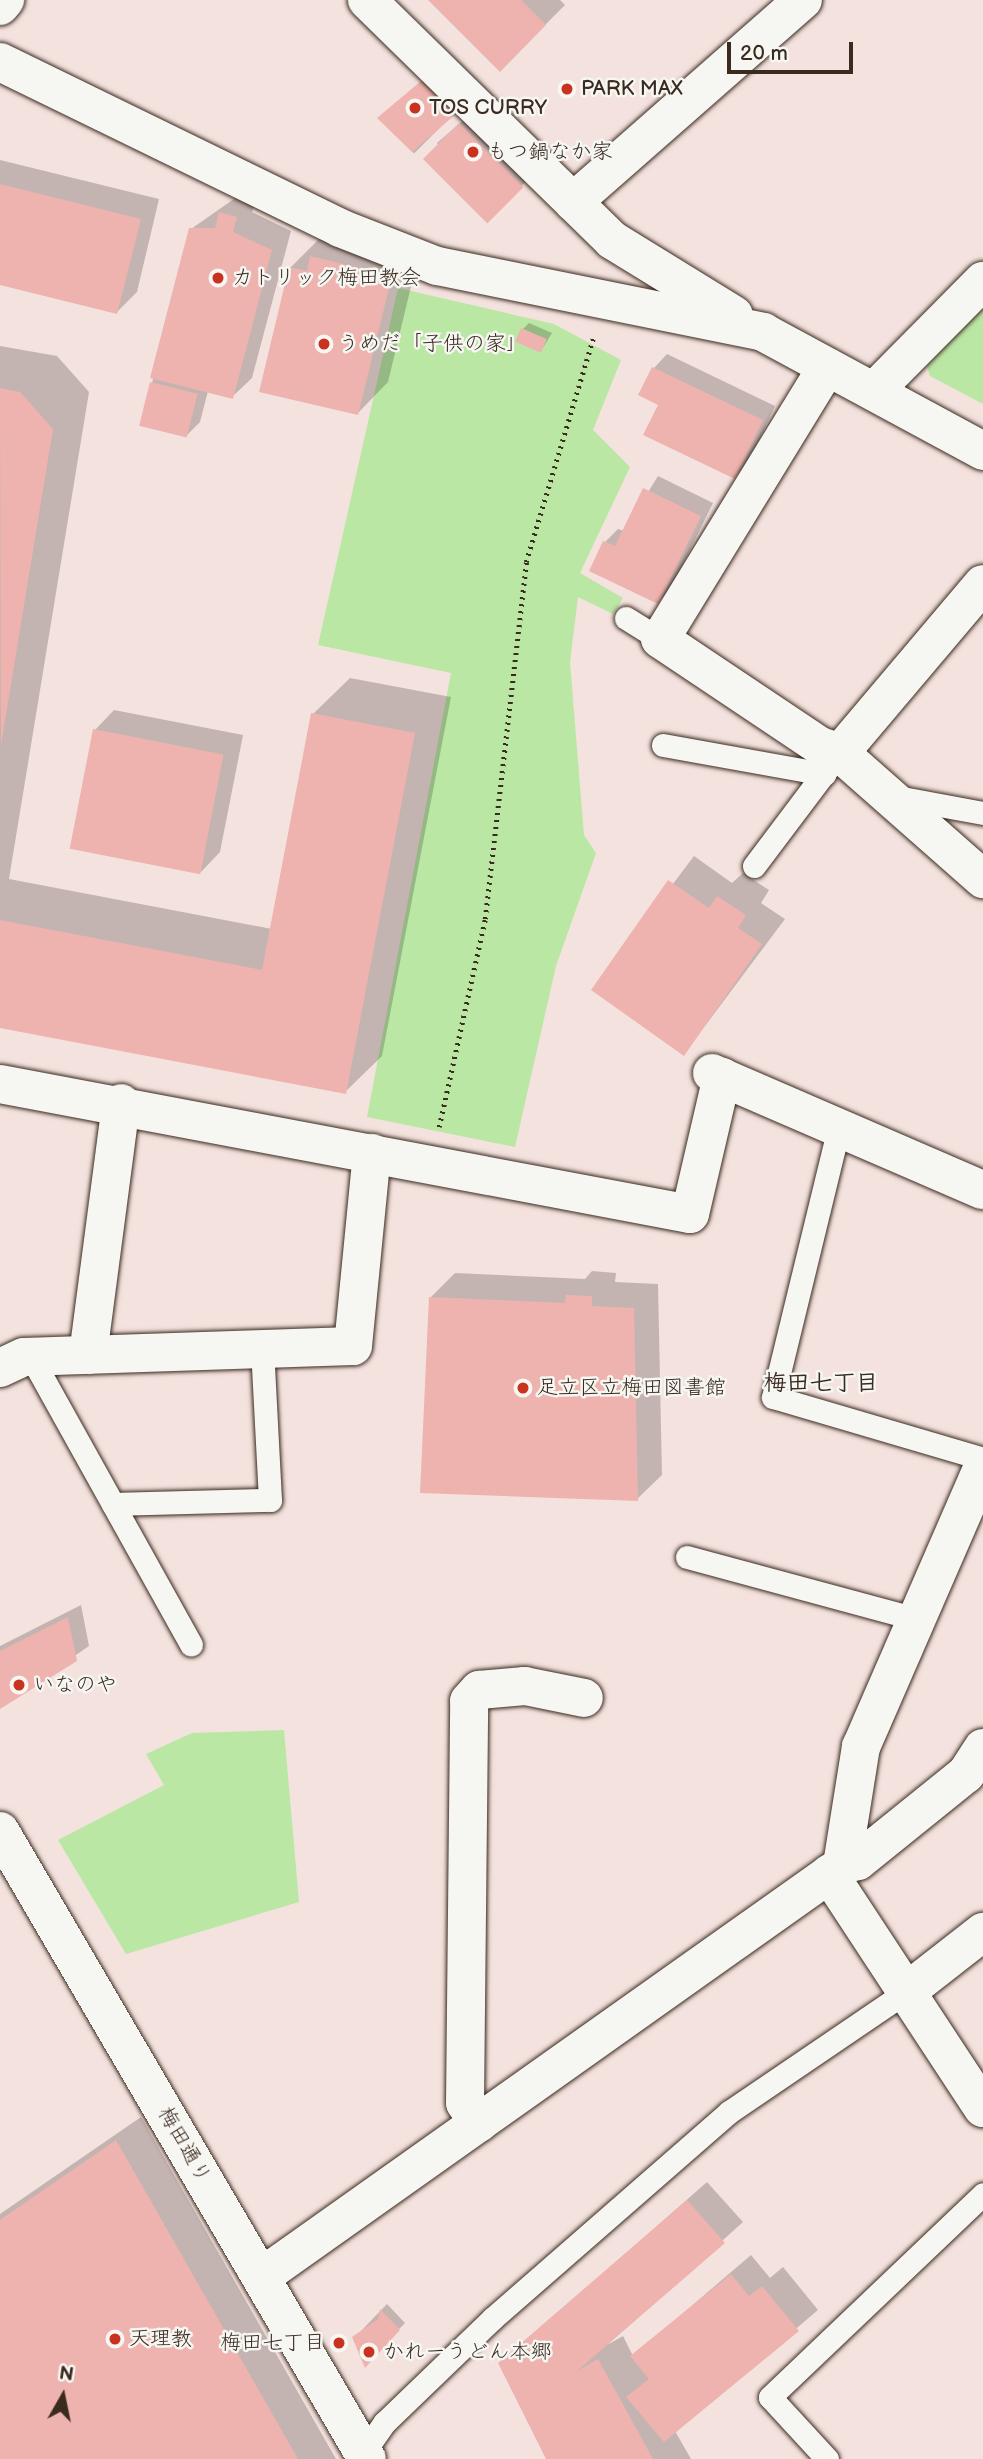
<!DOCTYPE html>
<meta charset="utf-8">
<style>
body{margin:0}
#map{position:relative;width:983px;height:2459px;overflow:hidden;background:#f4e2de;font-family:"Balsamiq Sans","Klee One",sans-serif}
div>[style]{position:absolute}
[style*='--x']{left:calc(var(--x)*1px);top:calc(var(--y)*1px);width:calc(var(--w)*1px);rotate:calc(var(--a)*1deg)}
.green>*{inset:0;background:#bbe7a5}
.shadow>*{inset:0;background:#0003;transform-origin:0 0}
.building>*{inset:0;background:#eeb3ae;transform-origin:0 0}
.path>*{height:4.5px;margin-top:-2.25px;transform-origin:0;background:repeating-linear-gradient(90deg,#3b2a1e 0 2px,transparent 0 7px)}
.roads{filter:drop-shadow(0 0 2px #3b2a1e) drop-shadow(0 0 2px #3b2a1e)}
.service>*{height:23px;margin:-11.5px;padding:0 11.5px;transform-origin:11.5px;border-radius:11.5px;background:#f6f6f2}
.minor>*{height:38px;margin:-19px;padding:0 19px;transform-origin:19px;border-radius:19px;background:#f6f6f2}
.tertiary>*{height:38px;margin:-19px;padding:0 19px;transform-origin:19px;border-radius:19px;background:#f6f6f2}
.dots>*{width:19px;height:19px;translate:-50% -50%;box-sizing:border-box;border:4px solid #f6f6f2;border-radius:50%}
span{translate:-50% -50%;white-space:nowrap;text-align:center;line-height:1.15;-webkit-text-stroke:5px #f6f6f2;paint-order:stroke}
.poi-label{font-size:21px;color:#3b2a1e}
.left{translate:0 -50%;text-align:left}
.right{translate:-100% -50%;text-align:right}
.street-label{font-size:21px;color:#3b2a1e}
.neighbourhood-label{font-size:23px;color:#3b2a1e;font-weight:700}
.north{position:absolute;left:28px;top:2361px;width:70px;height:70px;-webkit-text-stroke:5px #f6f6f2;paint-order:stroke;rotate:9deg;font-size:19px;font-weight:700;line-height:28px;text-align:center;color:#3b2a1e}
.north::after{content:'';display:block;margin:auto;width:24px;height:32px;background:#3b2a1e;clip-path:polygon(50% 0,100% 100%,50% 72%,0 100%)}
.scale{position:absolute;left:727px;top:42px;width:126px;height:32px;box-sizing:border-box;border:4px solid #3b2a1e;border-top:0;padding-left:9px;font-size:21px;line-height:24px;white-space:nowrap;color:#3b2a1e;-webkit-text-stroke:5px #f6f6f2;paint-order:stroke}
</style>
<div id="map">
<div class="green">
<div style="clip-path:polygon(398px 288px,554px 324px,621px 360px,593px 430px,630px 467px,580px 573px,623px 598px,613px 614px,578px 597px,570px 662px,584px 835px,596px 853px,556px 966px,515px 1147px,367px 1117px,451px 673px,318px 645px)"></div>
<div style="clip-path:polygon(983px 308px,983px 404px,930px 376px,927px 366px)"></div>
<div style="clip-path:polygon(284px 1730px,299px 1902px,126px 1954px,58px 1840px,164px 1785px,146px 1754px,192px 1733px)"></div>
</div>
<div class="shadow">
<div style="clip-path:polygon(432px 0,560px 0,565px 5px,500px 70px)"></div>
<div style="left:436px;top:68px;width:45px;height:76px;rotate:45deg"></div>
<div style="clip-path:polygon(474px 111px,536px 172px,486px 220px,437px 143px)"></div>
<div style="clip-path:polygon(0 160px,159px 199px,137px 292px,117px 312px,0 283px)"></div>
<div style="clip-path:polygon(241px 194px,256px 198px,252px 212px,291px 231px,252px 378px,232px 397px,208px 391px,200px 422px,186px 436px,152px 383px,191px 229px)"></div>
<div style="clip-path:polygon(321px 237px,421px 245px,388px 382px,358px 413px,290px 268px)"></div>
<div style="clip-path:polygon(529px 323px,552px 333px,541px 351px,523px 329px)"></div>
<div style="clip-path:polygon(0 346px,57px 356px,89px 392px,9px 879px,272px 929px,313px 714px,350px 678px,451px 697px,382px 1056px,345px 1092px,0 1026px)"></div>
<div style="clip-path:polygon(667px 354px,775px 406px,748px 463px,734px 477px,660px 404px,654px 368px)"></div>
<div style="clip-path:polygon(658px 476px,713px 503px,671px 588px,658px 602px,605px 542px,618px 529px,624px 531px)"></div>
<div style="clip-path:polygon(114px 710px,243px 735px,220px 852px,201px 872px,95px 730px)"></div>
<div style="clip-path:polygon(694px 856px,732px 883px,743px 873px,769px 890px,761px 903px,785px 919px,684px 1054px,593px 990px)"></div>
<div style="clip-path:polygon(592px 1271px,616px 1273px,615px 1282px,658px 1284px,662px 1475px,637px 1499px,430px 1298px,455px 1273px,585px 1279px)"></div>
<div style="clip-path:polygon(81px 1605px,89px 1646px,0 1707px,0 1646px)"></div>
<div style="clip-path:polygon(141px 2117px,336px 2459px,0 2459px,0 2214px)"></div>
<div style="clip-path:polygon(707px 2182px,743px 2222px,607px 2345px,623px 2336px,633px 2356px,751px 2255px,770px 2278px,783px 2267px,818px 2310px,675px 2431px,691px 2459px,548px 2459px,500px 2364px)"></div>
<div style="clip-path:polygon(387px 2304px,405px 2323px,365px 2364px,361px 2331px)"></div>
</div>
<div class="building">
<div style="clip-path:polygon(428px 0,521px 0,546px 25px,500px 72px)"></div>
<div style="clip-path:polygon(421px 81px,456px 114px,412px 152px,377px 118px)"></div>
<div style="left:459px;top:123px;width:91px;height:51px;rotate:45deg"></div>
<div style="clip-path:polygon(0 184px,141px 219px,117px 314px,0 285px)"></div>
<div style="clip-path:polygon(219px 212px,237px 217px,233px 232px,272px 250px,233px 399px,150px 378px,189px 228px,215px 228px)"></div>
<div style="clip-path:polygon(310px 256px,392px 276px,358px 415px,259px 392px,289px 267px,307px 271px)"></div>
<div style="left:521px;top:328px;width:28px;height:15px;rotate:23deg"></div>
<div style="clip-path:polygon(652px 367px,763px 420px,735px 479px,643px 435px,658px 405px,638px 395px)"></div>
<div style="left:150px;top:382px;width:49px;height:45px;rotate:14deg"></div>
<div style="clip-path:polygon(0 388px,20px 392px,53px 429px,1px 745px)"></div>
<div style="clip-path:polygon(643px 488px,701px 516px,658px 604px,589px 571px,603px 541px,615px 546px)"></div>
<div style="clip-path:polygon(311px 713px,415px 733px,346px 1094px,0 1028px,0 920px,262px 970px)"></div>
<div style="left:93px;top:729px;width:133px;height:122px;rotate:11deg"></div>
<div style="clip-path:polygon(668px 880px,709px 908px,717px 896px,746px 915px,738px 928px,762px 944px,684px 1056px,591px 990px)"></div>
<div style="clip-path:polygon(566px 1295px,592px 1296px,592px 1306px,634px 1308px,638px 1501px,420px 1493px,429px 1297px,565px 1303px)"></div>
<div style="clip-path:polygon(68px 1617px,77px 1661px,0 1709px,0 1651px)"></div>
<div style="clip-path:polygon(116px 2140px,298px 2459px,0 2459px,0 2220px)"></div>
<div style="clip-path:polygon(687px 2200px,725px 2243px,577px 2371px,598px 2359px,653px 2459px,546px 2459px,498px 2363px)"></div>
<div style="clip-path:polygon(731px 2274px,749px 2296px,762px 2286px,799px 2331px,664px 2442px,626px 2397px,649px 2379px,630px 2356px)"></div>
<div style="clip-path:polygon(380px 2309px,400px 2330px,365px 2368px,352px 2337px,378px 2319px)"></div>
</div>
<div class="path">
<div style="--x:439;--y:1127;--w:213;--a:-77.5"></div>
<div style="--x:485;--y:919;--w:359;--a:-83.4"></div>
<div style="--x:526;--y:562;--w:234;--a:-73.3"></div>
</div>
<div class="roads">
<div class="service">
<div style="--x:626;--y:618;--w:40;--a:32"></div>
<div style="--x:663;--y:745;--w:164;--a:10.2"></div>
<div style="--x:896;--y:797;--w:88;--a:10.4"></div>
<div style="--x:754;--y:866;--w:128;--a:-53"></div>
<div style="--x:839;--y:1127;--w:278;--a:103.7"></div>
<div style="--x:773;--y:1397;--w:219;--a:16.4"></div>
<div style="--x:31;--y:1357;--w:329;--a:60.9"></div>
<div style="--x:113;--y:1504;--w:157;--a:-1.5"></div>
<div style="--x:270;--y:1500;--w:151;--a:-93"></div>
<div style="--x:687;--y:1557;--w:241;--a:15.1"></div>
<div style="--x:359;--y:2459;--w:44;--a:-55.2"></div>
<div style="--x:384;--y:2423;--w:151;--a:-43.9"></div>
<div style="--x:493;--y:2318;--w:313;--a:-41.1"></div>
<div style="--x:729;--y:2112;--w:219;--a:-34.2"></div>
<div style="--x:827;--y:2459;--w:84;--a:-132.6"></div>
<div style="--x:770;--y:2397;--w:294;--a:-43.6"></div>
</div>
<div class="minor">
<div style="--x:367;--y:0;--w:343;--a:44.4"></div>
<div style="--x:612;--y:240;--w:143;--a:31.6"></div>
<div style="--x:0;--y:6;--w:8;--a:-50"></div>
<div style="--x:0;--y:62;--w:378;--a:26"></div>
<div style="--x:340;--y:228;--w:104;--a:21.4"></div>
<div style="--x:437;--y:266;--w:333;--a:11.4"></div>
<div style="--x:573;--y:202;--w:306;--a:-41.3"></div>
<div style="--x:827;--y:367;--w:319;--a:121.5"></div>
<div style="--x:660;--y:639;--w:192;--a:33.8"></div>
<div style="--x:820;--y:746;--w:21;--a:19"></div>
<div style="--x:840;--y:753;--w:191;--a:41.4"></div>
<div style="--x:874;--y:391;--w:155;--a:-45.3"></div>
<div style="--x:840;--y:753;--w:221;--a:-49.8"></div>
<div style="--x:712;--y:1073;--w:295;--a:23.4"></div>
<div style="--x:0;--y:1084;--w:702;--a:10.67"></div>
<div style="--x:690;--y:1214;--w:141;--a:-76.9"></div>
<div style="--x:88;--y:1355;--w:254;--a:-82.5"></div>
<div style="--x:0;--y:1368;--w:26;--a:-25"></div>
<div style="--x:24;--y:1357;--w:329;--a:-1.9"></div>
<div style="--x:353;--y:1346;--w:194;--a:-84.4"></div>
<div style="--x:842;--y:1865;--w:120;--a:-80.9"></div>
<div style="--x:861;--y:1747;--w:305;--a:-66.5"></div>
<div style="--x:829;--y:1874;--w:280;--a:56.7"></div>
<div style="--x:910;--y:1989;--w:93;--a:-38"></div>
<div style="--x:479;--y:2123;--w:24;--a:-125"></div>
<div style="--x:465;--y:2103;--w:402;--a:-89.4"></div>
<div style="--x:469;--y:1701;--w:15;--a:-48"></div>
<div style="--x:479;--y:1690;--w:46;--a:-5"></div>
<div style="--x:525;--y:1686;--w:60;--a:11.5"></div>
<div style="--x:261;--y:2277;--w:712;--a:-35.34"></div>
<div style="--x:842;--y:1865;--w:16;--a:-14"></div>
<div style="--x:858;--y:1861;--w:139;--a:-38.9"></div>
<div style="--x:966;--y:1774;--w:31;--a:-57"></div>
</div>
<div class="tertiary">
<div style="--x:763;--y:332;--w:250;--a:28.4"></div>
<div style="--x:0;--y:1831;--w:727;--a:59.7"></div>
</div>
</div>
<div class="dots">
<div style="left:567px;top:89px;background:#c8321e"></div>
<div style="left:415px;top:108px;background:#c8321e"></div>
<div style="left:473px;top:152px;background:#c8321e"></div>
<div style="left:218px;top:278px;background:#c8321e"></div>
<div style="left:324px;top:344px;background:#c8321e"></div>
<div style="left:523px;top:1388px;background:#c8321e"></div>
<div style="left:19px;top:1685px;background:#c8321e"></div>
<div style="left:115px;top:2339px;background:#c8321e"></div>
<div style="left:339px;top:2343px;background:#c8321e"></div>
<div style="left:369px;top:2352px;background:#c8321e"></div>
</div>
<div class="poi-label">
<span class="left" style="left:581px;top:89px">PARK MAX</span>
<span class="left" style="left:429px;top:108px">TOS CURRY</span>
<span class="left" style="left:487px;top:152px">もつ鍋なか家</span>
<span class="left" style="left:232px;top:278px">カトリック梅田教会</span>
<span class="left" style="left:338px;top:344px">うめだ「子供の家」</span>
<span class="left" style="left:537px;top:1388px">足立区立梅田図書館</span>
<span class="left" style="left:33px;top:1685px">いなのや</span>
<span class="left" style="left:129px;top:2339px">天理教</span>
<span class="right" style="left:325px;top:2343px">梅田七丁目</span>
<span class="left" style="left:383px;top:2352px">かれーうどん本郷</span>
</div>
<div class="street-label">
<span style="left:184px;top:2145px;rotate:60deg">梅田通り</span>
</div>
<div class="neighbourhood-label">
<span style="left:821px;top:1383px">梅田七丁目</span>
</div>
<div class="north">N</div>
<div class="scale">20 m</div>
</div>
